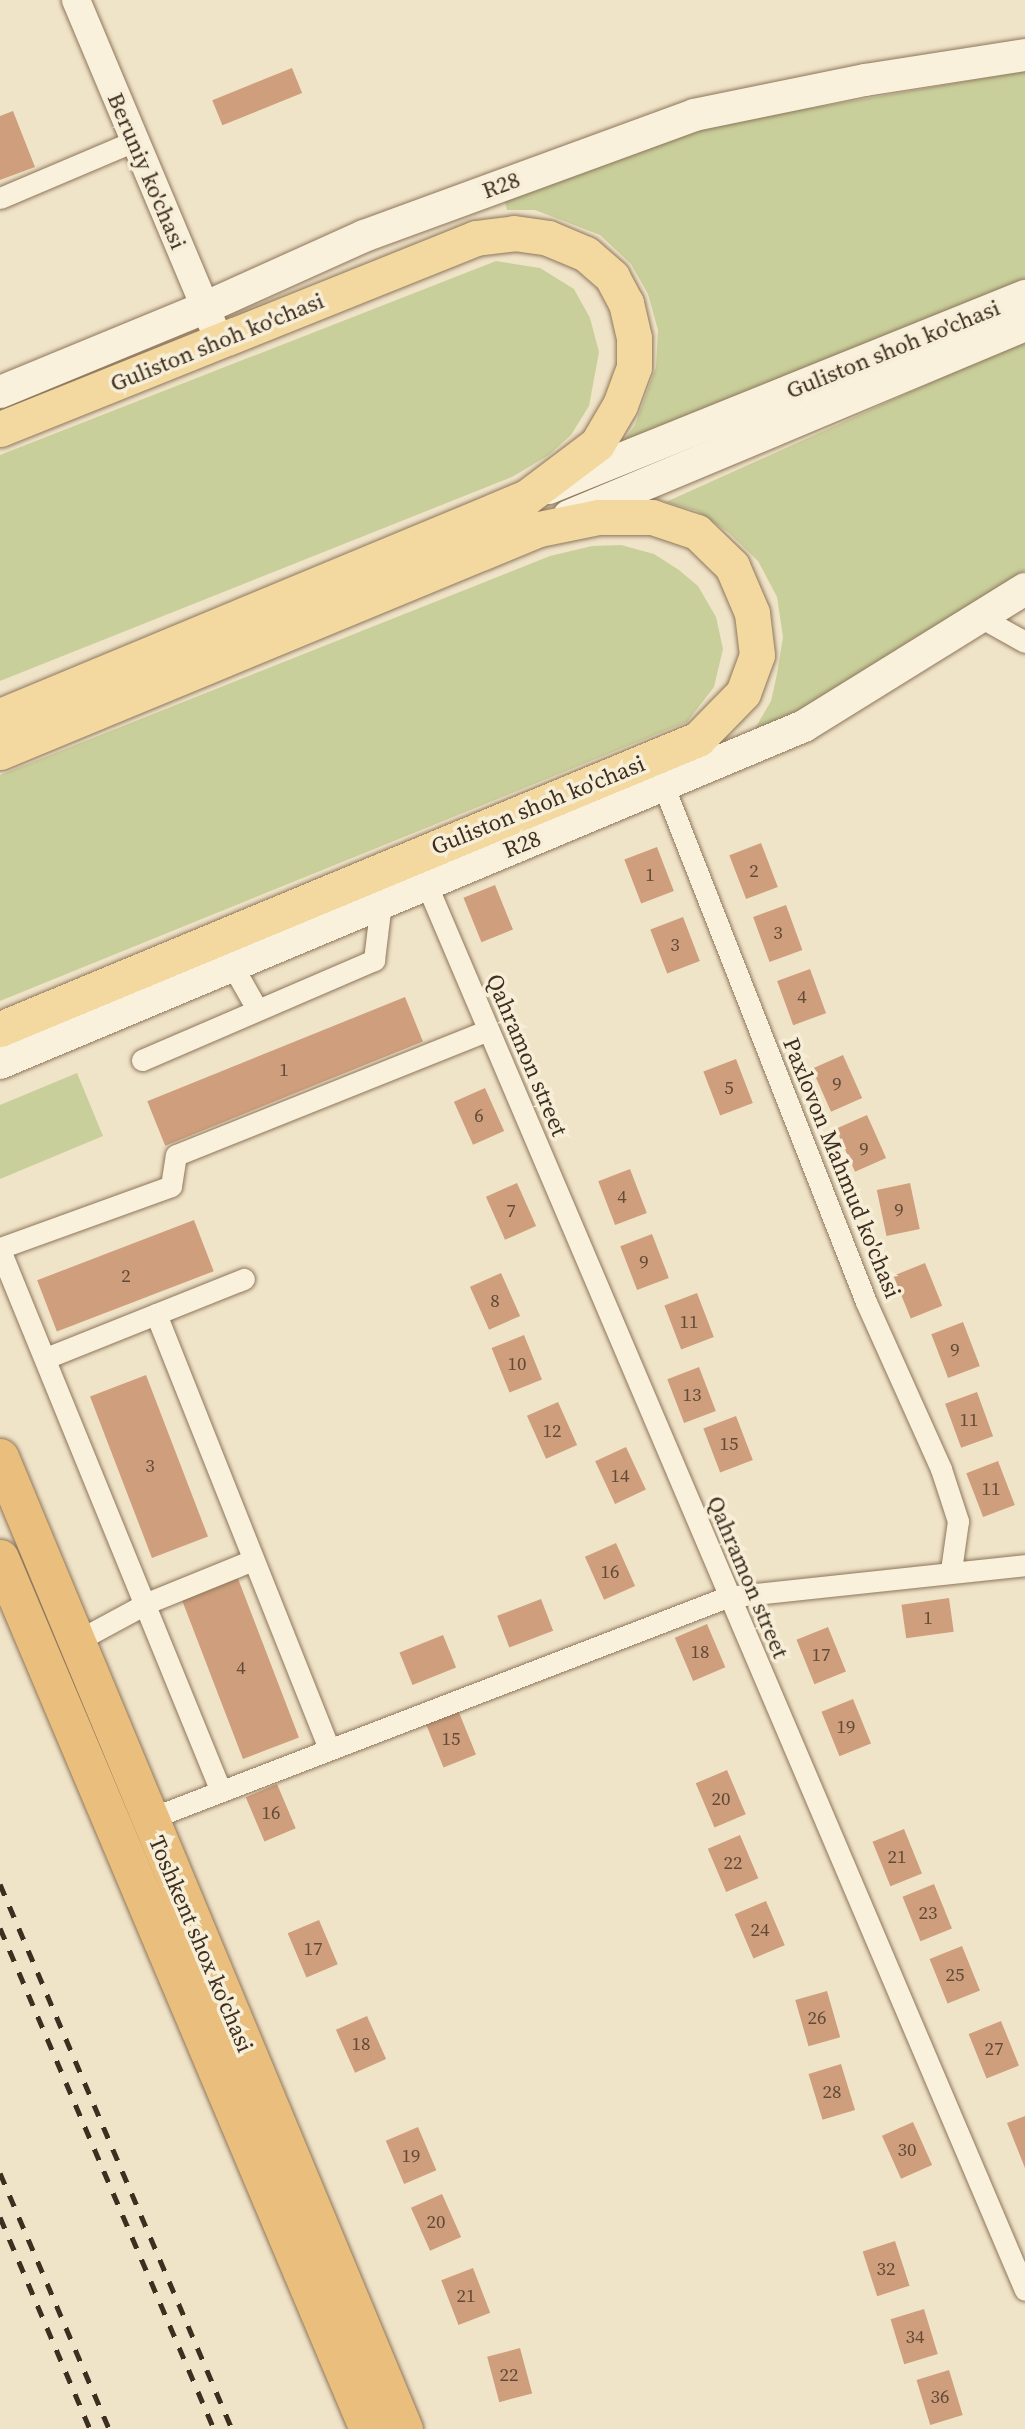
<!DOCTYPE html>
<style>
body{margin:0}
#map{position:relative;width:1025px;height:2429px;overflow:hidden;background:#f0e4c8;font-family:"Source Serif 4",serif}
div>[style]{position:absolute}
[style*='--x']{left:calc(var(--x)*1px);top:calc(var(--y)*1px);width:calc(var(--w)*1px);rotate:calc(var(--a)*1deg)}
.green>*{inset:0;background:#c9cf9b}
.building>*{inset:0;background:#cf9f7d;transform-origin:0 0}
.roads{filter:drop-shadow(0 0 2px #8d765c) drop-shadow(0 0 2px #8d765c)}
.minor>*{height:21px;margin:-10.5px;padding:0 10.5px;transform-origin:10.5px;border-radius:10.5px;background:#faf1dc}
.tertiary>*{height:28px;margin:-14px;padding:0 14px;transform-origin:14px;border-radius:14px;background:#faf1dc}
.secondary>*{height:32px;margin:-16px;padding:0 16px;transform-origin:16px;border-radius:16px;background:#faf1dc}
.primary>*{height:35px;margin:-17.5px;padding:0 17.5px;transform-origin:17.5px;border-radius:17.5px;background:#f3d9a0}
.trunk>*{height:37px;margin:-18.5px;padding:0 18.5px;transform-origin:18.5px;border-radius:18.5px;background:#eabe7c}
.rail>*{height:5px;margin-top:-2.5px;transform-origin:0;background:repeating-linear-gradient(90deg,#3d2e20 0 12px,transparent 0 24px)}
span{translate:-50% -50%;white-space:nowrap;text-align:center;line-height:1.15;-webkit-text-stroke:7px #f7eed8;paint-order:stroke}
.number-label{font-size:19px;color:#624a37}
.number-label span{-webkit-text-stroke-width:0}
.street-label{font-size:23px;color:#3d2e20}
</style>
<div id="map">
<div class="green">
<div style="clip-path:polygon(1025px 71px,1025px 278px,617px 450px,635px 425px,656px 367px,658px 330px,648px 294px,631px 264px,600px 235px,535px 210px,507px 210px,505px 202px,472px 210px,707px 126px)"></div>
<div style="clip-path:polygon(496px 261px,540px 268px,574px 289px,590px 318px,599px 352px,589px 406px,571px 435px,549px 455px,512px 477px,0 681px,0 455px)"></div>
<div style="clip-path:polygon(1025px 340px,1025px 570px,798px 719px,750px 737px,771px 701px,777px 674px,783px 637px,777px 597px,758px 561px,728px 532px,697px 511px,666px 502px)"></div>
<div style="clip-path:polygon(621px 545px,654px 554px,679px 570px,698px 586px,716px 617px,723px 649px,714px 687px,687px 722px,0 1001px,0 775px,550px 556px,592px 546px)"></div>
<div style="clip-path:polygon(77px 1073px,103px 1136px,0 1179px,0 1105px)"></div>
</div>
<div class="building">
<div style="left:292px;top:68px;width:27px;height:86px;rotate:68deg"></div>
<div style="clip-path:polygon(13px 111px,35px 167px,0 180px,0 116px)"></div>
<div style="left:761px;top:843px;width:47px;height:34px;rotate:69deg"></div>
<div style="left:657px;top:847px;width:47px;height:35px;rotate:69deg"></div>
<div style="left:495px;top:885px;width:48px;height:34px;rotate:68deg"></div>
<div style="left:786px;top:905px;width:48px;height:35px;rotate:70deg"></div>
<div style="left:683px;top:917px;width:47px;height:35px;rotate:69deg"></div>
<div style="left:810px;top:969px;width:47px;height:35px;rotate:70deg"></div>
<div style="left:405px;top:997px;width:48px;height:278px;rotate:68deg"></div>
<div style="left:843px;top:1055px;width:47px;height:34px;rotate:66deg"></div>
<div style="left:736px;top:1059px;width:47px;height:35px;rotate:69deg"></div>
<div style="left:485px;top:1088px;width:47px;height:34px;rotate:66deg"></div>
<div style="left:867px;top:1115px;width:47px;height:34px;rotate:66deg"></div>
<div style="left:630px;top:1169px;width:47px;height:34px;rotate:69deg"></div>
<div style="left:517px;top:1183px;width:47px;height:34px;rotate:66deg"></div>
<div style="left:910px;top:1183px;width:47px;height:34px;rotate:78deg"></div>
<div style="left:194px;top:1220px;width:55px;height:168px;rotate:69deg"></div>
<div style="left:652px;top:1234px;width:47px;height:34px;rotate:69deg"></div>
<div style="left:925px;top:1263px;width:46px;height:34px;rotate:68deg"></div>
<div style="left:501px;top:1273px;width:47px;height:34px;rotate:66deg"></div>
<div style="left:697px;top:1293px;width:47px;height:35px;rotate:69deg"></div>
<div style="left:963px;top:1322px;width:47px;height:34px;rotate:69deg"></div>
<div style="left:524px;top:1335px;width:48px;height:35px;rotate:68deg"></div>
<div style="left:699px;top:1367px;width:47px;height:34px;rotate:69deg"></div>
<div style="left:146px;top:1375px;width:173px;height:60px;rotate:69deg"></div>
<div style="left:977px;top:1392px;width:47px;height:34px;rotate:70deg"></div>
<div style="left:558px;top:1402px;width:47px;height:34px;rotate:66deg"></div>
<div style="left:736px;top:1416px;width:47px;height:35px;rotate:69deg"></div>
<div style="left:626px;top:1447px;width:47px;height:34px;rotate:65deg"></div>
<div style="left:998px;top:1461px;width:47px;height:34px;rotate:69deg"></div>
<div style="left:616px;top:1543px;width:47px;height:34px;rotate:66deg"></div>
<div style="left:237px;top:1576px;width:173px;height:60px;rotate:69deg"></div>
<div style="left:949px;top:1598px;width:34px;height:48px;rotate:82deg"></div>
<div style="left:541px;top:1599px;width:34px;height:47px;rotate:69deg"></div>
<div style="left:707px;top:1624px;width:47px;height:35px;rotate:67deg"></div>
<div style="left:828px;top:1627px;width:48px;height:34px;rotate:68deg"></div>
<div style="left:443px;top:1635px;width:35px;height:47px;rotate:68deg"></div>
<div style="left:853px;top:1699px;width:48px;height:34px;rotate:68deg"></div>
<div style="left:458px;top:1710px;width:48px;height:35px;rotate:68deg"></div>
<div style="left:727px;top:1770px;width:48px;height:34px;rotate:67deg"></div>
<div style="left:277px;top:1784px;width:48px;height:34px;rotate:67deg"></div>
<div style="left:904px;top:1829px;width:48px;height:34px;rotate:68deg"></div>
<div style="left:740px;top:1835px;width:47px;height:35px;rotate:67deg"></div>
<div style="left:934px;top:1884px;width:48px;height:34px;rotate:68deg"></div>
<div style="left:766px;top:1901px;width:48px;height:34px;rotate:67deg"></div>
<div style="left:319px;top:1920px;width:48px;height:34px;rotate:67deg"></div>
<div style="left:962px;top:1946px;width:48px;height:35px;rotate:68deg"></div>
<div style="left:827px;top:1991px;width:48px;height:33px;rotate:74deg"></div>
<div style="left:367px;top:2016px;width:47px;height:34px;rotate:66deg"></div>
<div style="left:1001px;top:2021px;width:48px;height:35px;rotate:68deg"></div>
<div style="left:841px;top:2064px;width:48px;height:34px;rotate:73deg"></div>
<div style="clip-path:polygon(1025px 2116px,1025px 2168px,1007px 2123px)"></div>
<div style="left:913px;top:2122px;width:47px;height:34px;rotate:66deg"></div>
<div style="left:418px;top:2127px;width:47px;height:35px;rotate:67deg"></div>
<div style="left:442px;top:2194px;width:47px;height:34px;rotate:66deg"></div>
<div style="left:895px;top:2241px;width:47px;height:34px;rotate:72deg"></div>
<div style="left:473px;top:2268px;width:48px;height:34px;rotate:69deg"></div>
<div style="left:924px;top:2309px;width:47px;height:35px;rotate:73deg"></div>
<div style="left:520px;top:2348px;width:47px;height:34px;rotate:75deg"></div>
<div style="left:949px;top:2370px;width:47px;height:34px;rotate:73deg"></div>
</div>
<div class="roads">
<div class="minor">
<div style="--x:0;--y:198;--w:146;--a:-23"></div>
<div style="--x:982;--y:618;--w:49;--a:29.2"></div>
<div style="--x:664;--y:787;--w:553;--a:68.58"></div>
<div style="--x:866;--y:1302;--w:183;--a:65.8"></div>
<div style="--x:941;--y:1469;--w:55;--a:71.9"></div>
<div style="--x:958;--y:1521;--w:49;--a:98.1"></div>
<div style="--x:426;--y:883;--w:1529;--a:66.94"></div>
<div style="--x:232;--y:965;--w:51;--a:60.4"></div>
<div style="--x:142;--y:1060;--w:253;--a:-23.3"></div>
<div style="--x:374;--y:960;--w:58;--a:-83.1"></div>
<div style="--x:0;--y:1248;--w:182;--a:-19.9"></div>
<div style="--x:171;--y:1186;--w:31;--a:-81"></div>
<div style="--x:176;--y:1155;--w:336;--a:-21.8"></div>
<div style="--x:0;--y:1250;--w:582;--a:67.8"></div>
<div style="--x:156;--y:1314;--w:466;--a:68.3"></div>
<div style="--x:46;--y:1358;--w:213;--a:-21.8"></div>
<div style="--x:75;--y:1642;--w:82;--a:-28.4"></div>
<div style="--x:147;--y:1603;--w:114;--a:-22.1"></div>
<div style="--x:149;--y:1819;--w:619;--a:-21.01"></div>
<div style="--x:727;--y:1597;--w:300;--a:-6.1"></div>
</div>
<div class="tertiary">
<div style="--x:76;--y:0;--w:370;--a:67.2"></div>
</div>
<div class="secondary">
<div style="--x:0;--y:392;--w:221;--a:-22.4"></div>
<div style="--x:204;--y:308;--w:175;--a:-24.2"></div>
<div style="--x:364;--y:236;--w:351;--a:-20.1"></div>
<div style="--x:694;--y:115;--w:175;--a:-11.6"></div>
<div style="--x:865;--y:80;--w:162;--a:-8.9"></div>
<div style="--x:549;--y:488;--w:513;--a:-21.97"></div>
<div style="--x:569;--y:516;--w:494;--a:-22.7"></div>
<div style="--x:0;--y:1063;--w:872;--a:-22.74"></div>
<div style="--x:804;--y:726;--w:260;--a:-31.8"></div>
</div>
<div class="primary">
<div style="--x:0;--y:429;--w:513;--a:-21.86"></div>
<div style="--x:476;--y:238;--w:38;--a:-7"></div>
<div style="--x:514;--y:233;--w:34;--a:8"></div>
<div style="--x:548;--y:238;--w:41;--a:22.8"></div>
<div style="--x:586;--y:254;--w:35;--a:41"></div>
<div style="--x:612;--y:277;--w:30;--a:62"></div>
<div style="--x:626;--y:303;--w:36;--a:77"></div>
<div style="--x:634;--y:338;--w:29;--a:90"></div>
<div style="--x:634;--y:367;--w:40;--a:110.2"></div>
<div style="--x:620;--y:405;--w:45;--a:120.5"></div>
<div style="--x:597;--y:444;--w:88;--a:142.9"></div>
<div style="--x:527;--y:497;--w:571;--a:157.43"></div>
<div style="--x:0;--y:752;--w:583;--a:-22.48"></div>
<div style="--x:539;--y:529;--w:60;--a:-11.5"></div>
<div style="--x:598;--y:517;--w:54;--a:0"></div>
<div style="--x:652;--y:517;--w:47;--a:18.4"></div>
<div style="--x:697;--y:532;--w:49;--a:44.2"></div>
<div style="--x:732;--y:566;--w:51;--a:66.9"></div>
<div style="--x:752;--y:613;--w:42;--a:83.2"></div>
<div style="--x:757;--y:655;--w:40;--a:110.2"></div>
<div style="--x:743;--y:693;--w:64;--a:134.4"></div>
<div style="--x:698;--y:739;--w:756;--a:157.44"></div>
</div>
<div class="trunk">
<div style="--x:0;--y:1457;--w:1053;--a:67.43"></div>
<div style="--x:0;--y:1558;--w:946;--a:67.1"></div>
</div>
</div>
<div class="rail">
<div style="--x:0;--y:1884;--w:592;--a:66.94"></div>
<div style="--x:0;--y:1928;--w:545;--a:66.87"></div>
<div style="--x:0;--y:2173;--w:278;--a:66.9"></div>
<div style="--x:0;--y:2217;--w:230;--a:67"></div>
</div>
<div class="number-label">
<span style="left:754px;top:871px">2</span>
<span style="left:650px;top:875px">1</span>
<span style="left:778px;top:933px">3</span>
<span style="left:675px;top:945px">3</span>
<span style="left:802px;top:997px">4</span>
<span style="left:284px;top:1070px">1</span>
<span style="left:837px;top:1084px">9</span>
<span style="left:729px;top:1088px">5</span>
<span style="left:479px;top:1116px">6</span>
<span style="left:864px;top:1149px">9</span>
<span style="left:622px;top:1197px">4</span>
<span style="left:899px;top:1210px">9</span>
<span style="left:511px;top:1211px">7</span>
<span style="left:644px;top:1262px">9</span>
<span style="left:126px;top:1276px">2</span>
<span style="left:495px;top:1301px">8</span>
<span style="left:689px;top:1322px">11</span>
<span style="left:955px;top:1350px">9</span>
<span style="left:517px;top:1364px">10</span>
<span style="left:692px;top:1395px">13</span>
<span style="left:969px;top:1420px">11</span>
<span style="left:552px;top:1431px">12</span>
<span style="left:729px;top:1444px">15</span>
<span style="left:150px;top:1466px">3</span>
<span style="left:620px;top:1476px">14</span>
<span style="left:991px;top:1489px">11</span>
<span style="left:610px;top:1572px">16</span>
<span style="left:928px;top:1618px">1</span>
<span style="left:700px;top:1652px">18</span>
<span style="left:821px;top:1655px">17</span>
<span style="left:241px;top:1668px">4</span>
<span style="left:846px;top:1727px">19</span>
<span style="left:451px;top:1739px">15</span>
<span style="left:721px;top:1799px">20</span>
<span style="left:271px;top:1813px">16</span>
<span style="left:897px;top:1857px">21</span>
<span style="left:733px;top:1863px">22</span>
<span style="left:928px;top:1913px">23</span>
<span style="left:760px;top:1930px">24</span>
<span style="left:313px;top:1949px">17</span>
<span style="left:955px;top:1975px">25</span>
<span style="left:817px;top:2018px">26</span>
<span style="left:361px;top:2044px">18</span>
<span style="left:994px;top:2049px">27</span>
<span style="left:832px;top:2092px">28</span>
<span style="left:907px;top:2150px">30</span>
<span style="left:411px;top:2156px">19</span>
<span style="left:436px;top:2222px">20</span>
<span style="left:886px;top:2269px">32</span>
<span style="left:466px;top:2296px">21</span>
<span style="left:915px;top:2337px">34</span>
<span style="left:509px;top:2375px">22</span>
<span style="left:940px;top:2397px">36</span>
</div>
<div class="street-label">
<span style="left:147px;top:171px;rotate:67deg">Beruniy ko'chasi</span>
<span style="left:501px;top:185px;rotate:-20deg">R28</span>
<span style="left:217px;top:342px;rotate:-22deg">Guliston shoh ko'chasi</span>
<span style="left:893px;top:349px;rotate:-22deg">Guliston shoh ko'chasi</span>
<span style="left:538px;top:805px;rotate:-22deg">Guliston shoh ko'chasi</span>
<span style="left:522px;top:844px;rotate:-22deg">R28</span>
<span style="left:527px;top:1055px;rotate:67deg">Qahramon street</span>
<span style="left:842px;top:1168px;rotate:68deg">Paxlovon Mahmud ko'chasi</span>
<span style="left:748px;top:1577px;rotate:67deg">Qahramon street</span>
<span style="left:201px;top:1944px;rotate:67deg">Toshkent shox ko'chasi</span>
</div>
</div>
